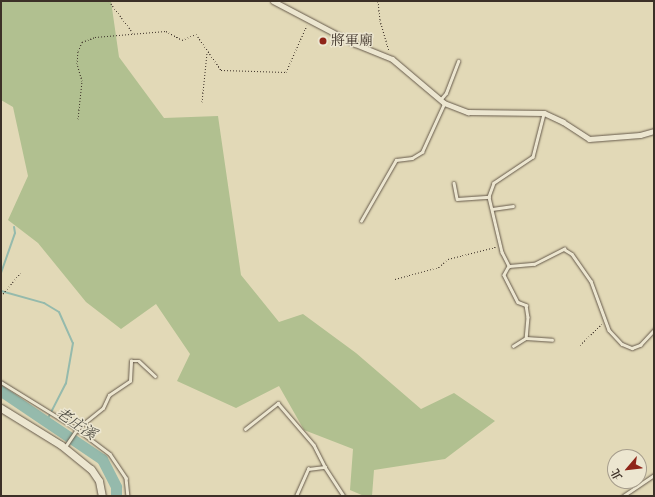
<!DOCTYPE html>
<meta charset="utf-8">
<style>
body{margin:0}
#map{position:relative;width:655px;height:497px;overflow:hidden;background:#e2d9b7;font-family:"IM FELL English","Noto Serif TC",serif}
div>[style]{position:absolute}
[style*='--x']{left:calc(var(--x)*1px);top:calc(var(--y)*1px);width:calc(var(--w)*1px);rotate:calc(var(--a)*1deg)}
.green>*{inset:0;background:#b1c090}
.stream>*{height:2px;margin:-1px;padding:0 1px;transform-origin:1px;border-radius:1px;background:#95baac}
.river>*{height:11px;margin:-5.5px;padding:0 5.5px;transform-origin:5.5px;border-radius:5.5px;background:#95baac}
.path>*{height:1px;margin-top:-0.5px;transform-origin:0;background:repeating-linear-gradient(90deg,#3c3027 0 1px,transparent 0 3px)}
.roads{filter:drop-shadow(0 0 1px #665a4b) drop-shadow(0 0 1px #665a4b)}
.lane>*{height:2.5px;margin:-1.25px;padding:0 1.25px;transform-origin:1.25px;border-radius:1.25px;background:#ece6d0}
.street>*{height:5px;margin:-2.5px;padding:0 2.5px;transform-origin:2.5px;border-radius:2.5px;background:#ece6d0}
.secondary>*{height:7px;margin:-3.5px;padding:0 3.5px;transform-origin:3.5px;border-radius:3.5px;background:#ece6d0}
.dots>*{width:11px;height:11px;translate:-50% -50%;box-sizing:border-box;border:2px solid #ece6d0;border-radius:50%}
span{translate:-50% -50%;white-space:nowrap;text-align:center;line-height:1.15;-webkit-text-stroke:3px #ece6d0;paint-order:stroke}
.poi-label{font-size:14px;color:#3c3027}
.left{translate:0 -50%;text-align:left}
.water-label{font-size:15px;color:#4e4c42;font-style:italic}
.frame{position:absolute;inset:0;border:2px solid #3c3027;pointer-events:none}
.north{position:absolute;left:607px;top:449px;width:40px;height:40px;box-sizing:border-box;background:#ece6d0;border:1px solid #a69d8c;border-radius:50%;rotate:242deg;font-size:11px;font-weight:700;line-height:16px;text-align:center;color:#3c3027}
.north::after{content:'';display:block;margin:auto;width:14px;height:18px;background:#8f2418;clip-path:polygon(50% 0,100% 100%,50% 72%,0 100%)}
</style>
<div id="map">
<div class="green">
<div style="clip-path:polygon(1px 1px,111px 1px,119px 57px,164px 118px,218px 116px,241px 275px,279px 322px,303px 314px,356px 353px,421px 409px,454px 393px,495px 421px,445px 459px,374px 470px,372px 496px,364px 496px,350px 490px,353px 449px,304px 430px,279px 386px,236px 408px,177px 381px,190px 354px,156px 304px,121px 329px,86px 302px,38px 243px,8px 220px,28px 176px,13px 107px,1px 100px)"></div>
</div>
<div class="stream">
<div style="--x:1;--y:273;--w:42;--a:-70.7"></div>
<div style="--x:15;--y:233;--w:6;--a:-99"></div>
<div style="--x:1;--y:291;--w:45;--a:15.6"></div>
<div style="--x:44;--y:303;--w:17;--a:31"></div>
<div style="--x:59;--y:312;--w:34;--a:66"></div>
<div style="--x:73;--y:343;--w:41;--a:99.9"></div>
<div style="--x:66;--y:383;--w:44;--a:117.1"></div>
</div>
<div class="river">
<div style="--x:1;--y:391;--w:122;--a:34"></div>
<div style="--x:102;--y:459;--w:31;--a:63"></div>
<div style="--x:116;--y:487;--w:9;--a:90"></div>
</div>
<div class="path">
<div style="--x:109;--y:1;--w:40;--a:53"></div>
<div style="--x:378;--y:1;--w:19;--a:84"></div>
<div style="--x:380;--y:20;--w:32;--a:74"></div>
<div style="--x:202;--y:102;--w:49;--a:-84.2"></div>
<div style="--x:78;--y:119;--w:38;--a:-84"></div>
<div style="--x:82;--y:81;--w:18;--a:-106"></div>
<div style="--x:77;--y:64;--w:13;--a:-86"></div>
<div style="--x:78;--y:51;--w:10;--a:-66"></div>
<div style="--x:82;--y:42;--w:14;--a:-21"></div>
<div style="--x:95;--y:37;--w:71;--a:-4.8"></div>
<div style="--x:166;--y:31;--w:18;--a:29"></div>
<div style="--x:182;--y:40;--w:15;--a:-23"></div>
<div style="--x:196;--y:34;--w:44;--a:55.2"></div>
<div style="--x:221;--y:70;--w:65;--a:1.8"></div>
<div style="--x:286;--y:72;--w:51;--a:-65.9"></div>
<div style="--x:395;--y:279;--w:46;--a:-15.3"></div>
<div style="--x:439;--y:267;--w:12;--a:-42"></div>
<div style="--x:448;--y:259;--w:49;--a:-14.3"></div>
<div style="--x:1;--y:296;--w:30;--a:-50"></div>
<div style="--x:580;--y:345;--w:30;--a:-44"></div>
</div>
<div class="roads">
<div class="lane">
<div style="--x:440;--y:100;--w:9;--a:-49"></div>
<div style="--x:446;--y:93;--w:34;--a:-69"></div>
<div style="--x:544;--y:114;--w:44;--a:104.3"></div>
<div style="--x:533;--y:157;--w:47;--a:146.3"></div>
<div style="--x:494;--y:183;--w:15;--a:110"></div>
<div style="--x:489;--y:197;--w:57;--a:76.7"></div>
<div style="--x:502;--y:252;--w:16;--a:63"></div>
<div style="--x:509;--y:266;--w:25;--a:-5"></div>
<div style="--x:534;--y:264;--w:34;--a:-27"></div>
<div style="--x:564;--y:249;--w:9;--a:32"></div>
<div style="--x:572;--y:254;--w:33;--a:55"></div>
<div style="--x:591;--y:281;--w:52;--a:69.8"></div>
<div style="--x:609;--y:330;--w:19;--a:47"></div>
<div style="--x:622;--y:344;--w:11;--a:22"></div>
<div style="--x:632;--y:348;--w:9;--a:-21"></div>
<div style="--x:640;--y:345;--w:21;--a:-47"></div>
<div style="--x:454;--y:183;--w:16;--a:79"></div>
<div style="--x:457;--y:199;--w:32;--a:-4"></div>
<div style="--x:492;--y:209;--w:21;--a:-8"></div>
<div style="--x:361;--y:221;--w:70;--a:-60.2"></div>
<div style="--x:396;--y:160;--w:16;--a:-7"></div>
<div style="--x:412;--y:158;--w:12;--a:-31"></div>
<div style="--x:422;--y:152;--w:53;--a:-65.4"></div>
<div style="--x:509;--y:266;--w:10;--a:119"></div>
<div style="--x:504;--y:275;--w:30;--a:63"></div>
<div style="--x:518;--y:302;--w:9;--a:21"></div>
<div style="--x:526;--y:305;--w:12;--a:81"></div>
<div style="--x:528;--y:317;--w:21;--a:95"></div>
<div style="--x:513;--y:346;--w:15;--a:-32"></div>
<div style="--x:526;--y:338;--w:26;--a:4"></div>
<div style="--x:1;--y:382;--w:89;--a:31.7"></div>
<div style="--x:77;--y:429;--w:41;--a:37.1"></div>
<div style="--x:110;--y:454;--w:29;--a:56"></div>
<div style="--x:126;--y:478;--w:18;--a:84"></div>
<div style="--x:245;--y:429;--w:42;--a:-38.2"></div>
<div style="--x:278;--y:403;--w:55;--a:49.4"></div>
<div style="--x:314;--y:445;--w:25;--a:63"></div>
<div style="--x:65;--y:447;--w:22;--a:-56"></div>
<div style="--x:77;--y:429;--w:33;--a:-39"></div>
<div style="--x:103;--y:408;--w:14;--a:-65"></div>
<div style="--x:109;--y:395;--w:25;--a:-34"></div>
<div style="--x:130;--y:381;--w:20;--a:-87"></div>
<div style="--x:131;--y:361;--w:8;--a:0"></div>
<div style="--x:139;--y:361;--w:22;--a:43"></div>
<div style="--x:296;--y:496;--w:30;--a:-66"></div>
<div style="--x:308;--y:469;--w:17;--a:-7"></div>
<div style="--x:325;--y:467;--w:35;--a:57"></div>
<div style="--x:623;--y:496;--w:37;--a:-34"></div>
</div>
<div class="street">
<div style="--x:273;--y:1;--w:93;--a:27.7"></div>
<div style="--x:355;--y:44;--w:40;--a:22"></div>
<div style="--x:392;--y:59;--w:68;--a:40.2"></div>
<div style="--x:444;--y:103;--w:26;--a:21"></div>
<div style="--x:468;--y:112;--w:76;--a:0.8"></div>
<div style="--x:544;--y:113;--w:21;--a:25"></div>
<div style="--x:563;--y:122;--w:31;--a:33"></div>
<div style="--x:589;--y:139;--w:51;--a:-4.5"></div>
<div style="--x:640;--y:135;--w:15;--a:-16"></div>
</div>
<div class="secondary">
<div style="--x:1;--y:408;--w:70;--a:31.7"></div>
<div style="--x:61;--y:445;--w:38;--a:39"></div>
<div style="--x:91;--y:469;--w:14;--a:56"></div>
<div style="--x:99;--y:481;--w:15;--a:79"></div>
</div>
</div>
<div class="dots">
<div style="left:323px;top:41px;background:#8f2418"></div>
</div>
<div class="poi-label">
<span class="left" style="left:331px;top:41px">將軍廟</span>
</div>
<div class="water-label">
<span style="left:76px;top:424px;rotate:34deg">老庄溪</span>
</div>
<div class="frame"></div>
<div class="north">北</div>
</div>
